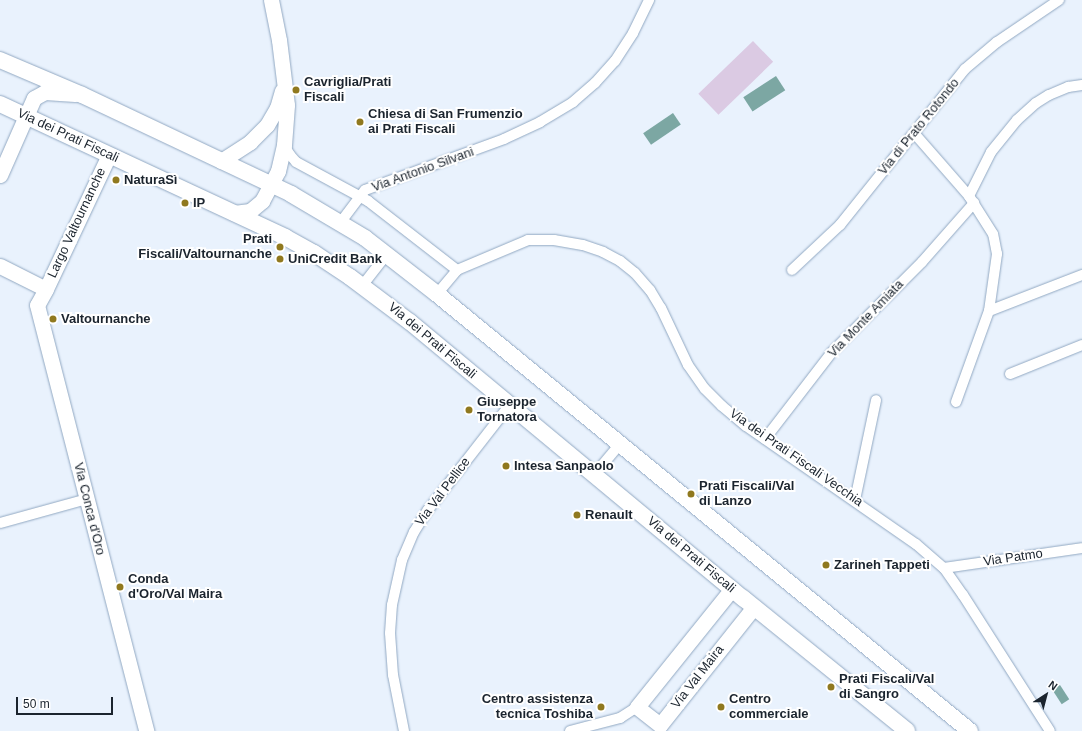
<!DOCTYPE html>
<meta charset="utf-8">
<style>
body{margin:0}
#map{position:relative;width:1082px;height:731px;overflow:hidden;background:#e9f2fd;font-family:Arial,sans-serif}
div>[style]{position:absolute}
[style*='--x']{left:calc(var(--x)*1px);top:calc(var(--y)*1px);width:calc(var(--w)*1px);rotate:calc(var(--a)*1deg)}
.green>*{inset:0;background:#dbcae3;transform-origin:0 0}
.water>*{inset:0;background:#7ca7a3;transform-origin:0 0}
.roads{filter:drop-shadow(0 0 1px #91a8c2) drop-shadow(0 0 1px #91a8c2)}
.street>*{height:10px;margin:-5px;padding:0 5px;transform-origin:5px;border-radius:5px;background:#fff}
.secondary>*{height:15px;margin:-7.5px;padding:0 7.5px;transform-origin:7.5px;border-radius:7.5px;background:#fff}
.primary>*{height:16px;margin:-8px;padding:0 8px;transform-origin:8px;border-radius:8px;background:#fff}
.dots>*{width:11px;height:11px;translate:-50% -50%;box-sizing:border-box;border:2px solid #fff;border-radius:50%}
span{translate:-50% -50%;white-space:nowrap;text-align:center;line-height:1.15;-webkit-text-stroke:4px #fff;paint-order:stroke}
.poi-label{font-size:13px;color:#1b242e;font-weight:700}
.left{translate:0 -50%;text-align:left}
.right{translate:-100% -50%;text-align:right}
.street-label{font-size:13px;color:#1b242e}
.north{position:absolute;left:1026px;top:675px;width:40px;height:40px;-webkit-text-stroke:3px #fff;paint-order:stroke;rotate:36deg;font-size:11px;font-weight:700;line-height:16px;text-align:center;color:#1b242e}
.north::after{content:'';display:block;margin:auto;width:14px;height:18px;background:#1b242e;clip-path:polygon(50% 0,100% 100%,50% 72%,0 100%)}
.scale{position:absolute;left:16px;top:697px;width:97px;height:18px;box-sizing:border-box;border:2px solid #1b242e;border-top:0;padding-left:5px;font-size:12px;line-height:14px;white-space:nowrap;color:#1b242e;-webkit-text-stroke:3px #fff;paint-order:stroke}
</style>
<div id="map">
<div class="green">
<div style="left:753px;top:41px;width:29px;height:76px;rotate:46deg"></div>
</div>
<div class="water">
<div style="left:776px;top:76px;width:17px;height:39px;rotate:57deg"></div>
<div style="left:673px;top:113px;width:14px;height:36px;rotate:56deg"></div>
<div style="left:1060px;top:685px;width:17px;height:9px;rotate:57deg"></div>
</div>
<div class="roads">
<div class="street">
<div style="--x:914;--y:133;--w:84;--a:48.9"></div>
<div style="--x:284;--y:145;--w:12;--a:59"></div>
<div style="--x:290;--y:155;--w:9;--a:49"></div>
<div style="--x:296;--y:162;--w:82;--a:28.4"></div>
<div style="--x:368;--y:201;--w:113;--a:37.8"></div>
<div style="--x:340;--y:223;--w:41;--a:-52.9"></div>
<div style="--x:365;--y:190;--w:148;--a:-20.1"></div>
<div style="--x:504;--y:139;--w:40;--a:-25"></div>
<div style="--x:540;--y:122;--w:39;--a:-31"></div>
<div style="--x:573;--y:102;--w:29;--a:-41"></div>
<div style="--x:595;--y:83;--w:30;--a:-48"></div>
<div style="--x:615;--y:61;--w:33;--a:-57"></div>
<div style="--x:633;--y:33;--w:37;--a:-64"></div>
<div style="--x:792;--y:270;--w:66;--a:-43.2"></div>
<div style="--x:840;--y:225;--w:200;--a:-51.3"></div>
<div style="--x:965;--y:69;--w:42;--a:-40.2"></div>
<div style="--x:997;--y:42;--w:75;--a:-34.1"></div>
<div style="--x:362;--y:286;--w:41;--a:-52"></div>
<div style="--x:437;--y:294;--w:31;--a:-50"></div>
<div style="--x:457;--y:270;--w:77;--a:-22.9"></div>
<div style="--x:528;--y:240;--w:26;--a:0"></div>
<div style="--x:554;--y:240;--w:29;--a:10"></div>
<div style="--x:583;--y:245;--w:21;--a:19"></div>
<div style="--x:603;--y:252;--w:19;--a:28"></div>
<div style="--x:620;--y:261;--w:19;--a:39"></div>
<div style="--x:635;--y:273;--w:23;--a:49"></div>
<div style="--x:650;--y:290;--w:21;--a:59"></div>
<div style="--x:661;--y:308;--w:63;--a:64.7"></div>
<div style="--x:688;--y:365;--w:29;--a:55"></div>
<div style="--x:705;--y:389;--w:24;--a:45"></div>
<div style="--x:722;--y:406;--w:31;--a:40"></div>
<div style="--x:746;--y:426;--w:207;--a:34.8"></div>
<div style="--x:916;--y:544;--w:37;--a:41"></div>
<div style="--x:944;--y:568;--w:33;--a:55"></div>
<div style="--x:963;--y:595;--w:161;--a:57.4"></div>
<div style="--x:989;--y:311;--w:100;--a:-21.2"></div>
<div style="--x:1010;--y:374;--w:78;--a:-21.9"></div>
<div style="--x:956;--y:402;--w:97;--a:-70.1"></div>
<div style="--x:989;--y:311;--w:58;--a:-82"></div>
<div style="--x:997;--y:254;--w:20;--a:-101"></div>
<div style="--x:993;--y:234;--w:45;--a:-122.3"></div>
<div style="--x:969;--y:196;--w:49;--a:-63.4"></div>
<div style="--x:991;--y:152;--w:41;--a:-50.9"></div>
<div style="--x:1017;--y:120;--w:25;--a:-42"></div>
<div style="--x:1036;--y:103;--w:15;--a:-32"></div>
<div style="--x:1049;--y:95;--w:21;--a:-23"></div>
<div style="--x:1068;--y:87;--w:14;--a:-8"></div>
<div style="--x:765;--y:439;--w:110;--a:-52.4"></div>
<div style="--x:832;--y:352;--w:127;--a:-45"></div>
<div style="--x:922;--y:262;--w:79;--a:-48.6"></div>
<div style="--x:594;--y:475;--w:40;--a:-50"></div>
<div style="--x:855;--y:500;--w:102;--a:-78.1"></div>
<div style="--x:0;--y:523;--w:90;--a:-15.4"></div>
<div style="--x:944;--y:568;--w:139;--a:-8.2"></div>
<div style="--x:404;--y:731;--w:57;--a:-101.1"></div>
<div style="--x:393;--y:675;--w:42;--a:-94.1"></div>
<div style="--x:390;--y:633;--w:28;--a:-86"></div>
<div style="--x:392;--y:605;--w:46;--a:-77.5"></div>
<div style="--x:402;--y:560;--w:30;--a:-67"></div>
<div style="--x:414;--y:532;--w:26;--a:-58"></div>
<div style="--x:428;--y:510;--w:132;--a:-52.1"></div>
<div style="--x:570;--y:731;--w:52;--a:-14.6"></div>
<div style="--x:620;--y:718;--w:20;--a:-33"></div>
</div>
<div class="secondary">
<div style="--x:109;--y:155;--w:148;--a:115.2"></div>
<div style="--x:46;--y:289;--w:18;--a:119"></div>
<div style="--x:37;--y:305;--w:440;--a:75.6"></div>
<div style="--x:221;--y:161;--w:35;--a:-33"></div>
<div style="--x:250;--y:142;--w:24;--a:-45"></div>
<div style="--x:267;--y:125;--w:20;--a:-60"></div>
<div style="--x:277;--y:108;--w:18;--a:-74"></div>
<div style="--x:0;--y:175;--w:84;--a:-66.2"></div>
<div style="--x:34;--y:98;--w:13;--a:-29"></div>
<div style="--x:45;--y:92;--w:30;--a:4"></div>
<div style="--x:234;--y:213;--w:16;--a:-7"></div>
<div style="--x:250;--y:211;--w:16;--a:-40"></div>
<div style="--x:262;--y:201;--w:34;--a:-62"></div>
<div style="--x:278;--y:171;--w:27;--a:-77"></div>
<div style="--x:284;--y:145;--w:40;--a:-85.7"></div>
<div style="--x:287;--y:105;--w:65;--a:-97"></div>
<div style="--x:279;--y:40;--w:41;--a:-101.3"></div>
<div style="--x:0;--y:266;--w:51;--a:26.6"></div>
<div style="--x:660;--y:725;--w:29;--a:-142"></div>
<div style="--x:637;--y:707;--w:151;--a:-51.2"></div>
<div style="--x:660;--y:725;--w:151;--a:-51.5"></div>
</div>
<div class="primary">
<div style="--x:0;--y:60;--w:89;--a:23.1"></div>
<div style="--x:82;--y:95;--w:231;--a:25.3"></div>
<div style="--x:291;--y:194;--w:86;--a:30.7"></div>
<div style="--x:365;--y:238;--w:91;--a:37.9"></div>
<div style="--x:437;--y:294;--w:689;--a:39.35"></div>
<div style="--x:0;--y:104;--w:315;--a:25"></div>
<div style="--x:285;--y:237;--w:33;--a:29"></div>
<div style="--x:314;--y:253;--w:43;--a:33.7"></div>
<div style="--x:350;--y:277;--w:75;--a:36.9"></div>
<div style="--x:410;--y:322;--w:433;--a:39.7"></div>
<div style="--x:743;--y:598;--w:211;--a:39"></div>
</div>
</div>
<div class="dots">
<div style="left:296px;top:90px;background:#90791f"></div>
<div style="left:360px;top:122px;background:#90791f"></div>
<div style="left:116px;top:180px;background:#90791f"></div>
<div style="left:185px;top:203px;background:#90791f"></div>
<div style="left:280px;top:247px;background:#90791f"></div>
<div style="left:280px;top:259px;background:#90791f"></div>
<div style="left:53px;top:319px;background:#90791f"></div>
<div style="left:469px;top:410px;background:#90791f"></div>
<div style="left:506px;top:466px;background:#90791f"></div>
<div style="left:691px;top:494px;background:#90791f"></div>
<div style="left:577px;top:515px;background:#90791f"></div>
<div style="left:826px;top:565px;background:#90791f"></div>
<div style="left:120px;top:587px;background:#90791f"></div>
<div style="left:831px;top:687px;background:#90791f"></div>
<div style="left:601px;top:707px;background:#90791f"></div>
<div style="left:721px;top:707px;background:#90791f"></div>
</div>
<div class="poi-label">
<span class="left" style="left:304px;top:90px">Cavriglia/Prati<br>Fiscali</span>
<span class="left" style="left:368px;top:122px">Chiesa di San Frumenzio<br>ai Prati Fiscali</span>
<span class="left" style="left:124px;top:180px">NaturaSì</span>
<span class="left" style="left:193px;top:203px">IP</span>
<span class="right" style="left:272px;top:247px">Prati<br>Fiscali/Valtournanche</span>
<span class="left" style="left:288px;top:259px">UniCredit Bank</span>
<span class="left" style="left:61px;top:319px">Valtournanche</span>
<span class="left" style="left:477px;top:410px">Giuseppe<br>Tornatora</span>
<span class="left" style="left:514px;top:466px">Intesa Sanpaolo</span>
<span class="left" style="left:699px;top:494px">Prati Fiscali/Val<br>di Lanzo</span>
<span class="left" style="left:585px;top:515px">Renault</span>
<span class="left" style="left:834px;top:565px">Zarineh Tappeti</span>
<span class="left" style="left:128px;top:587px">Conda<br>d'Oro/Val Maira</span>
<span class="left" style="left:839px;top:687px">Prati Fiscali/Val<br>di Sangro</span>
<span class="right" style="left:593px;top:707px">Centro assistenza<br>tecnica Toshiba</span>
<span class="left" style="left:729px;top:707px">Centro<br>commerciale</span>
</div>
<div class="street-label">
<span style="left:919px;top:127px;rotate:-51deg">Via di Prato Rotondo</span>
<span style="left:68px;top:136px;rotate:25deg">Via dei Prati Fiscali</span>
<span style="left:423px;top:170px;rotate:-20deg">Via Antonio Silvani</span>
<span style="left:77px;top:223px;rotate:-65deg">Largo Valtournanche</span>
<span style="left:866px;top:319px;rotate:-46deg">Via Monte Amiata</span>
<span style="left:432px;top:341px;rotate:40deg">Via dei Prati Fiscali</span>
<span style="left:796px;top:458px;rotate:35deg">Via dei Prati Fiscali Vecchia</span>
<span style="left:443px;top:492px;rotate:-53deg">Via Val Pellice</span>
<span style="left:89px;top:509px;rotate:76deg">Via Conca d'Oro</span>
<span style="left:691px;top:555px;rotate:40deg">Via dei Prati Fiscali</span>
<span style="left:1013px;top:558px;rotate:-8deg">Via Patmo</span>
<span style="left:698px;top:677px;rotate:-52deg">Via Val Maira</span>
</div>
<div class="north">N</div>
<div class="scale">50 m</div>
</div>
